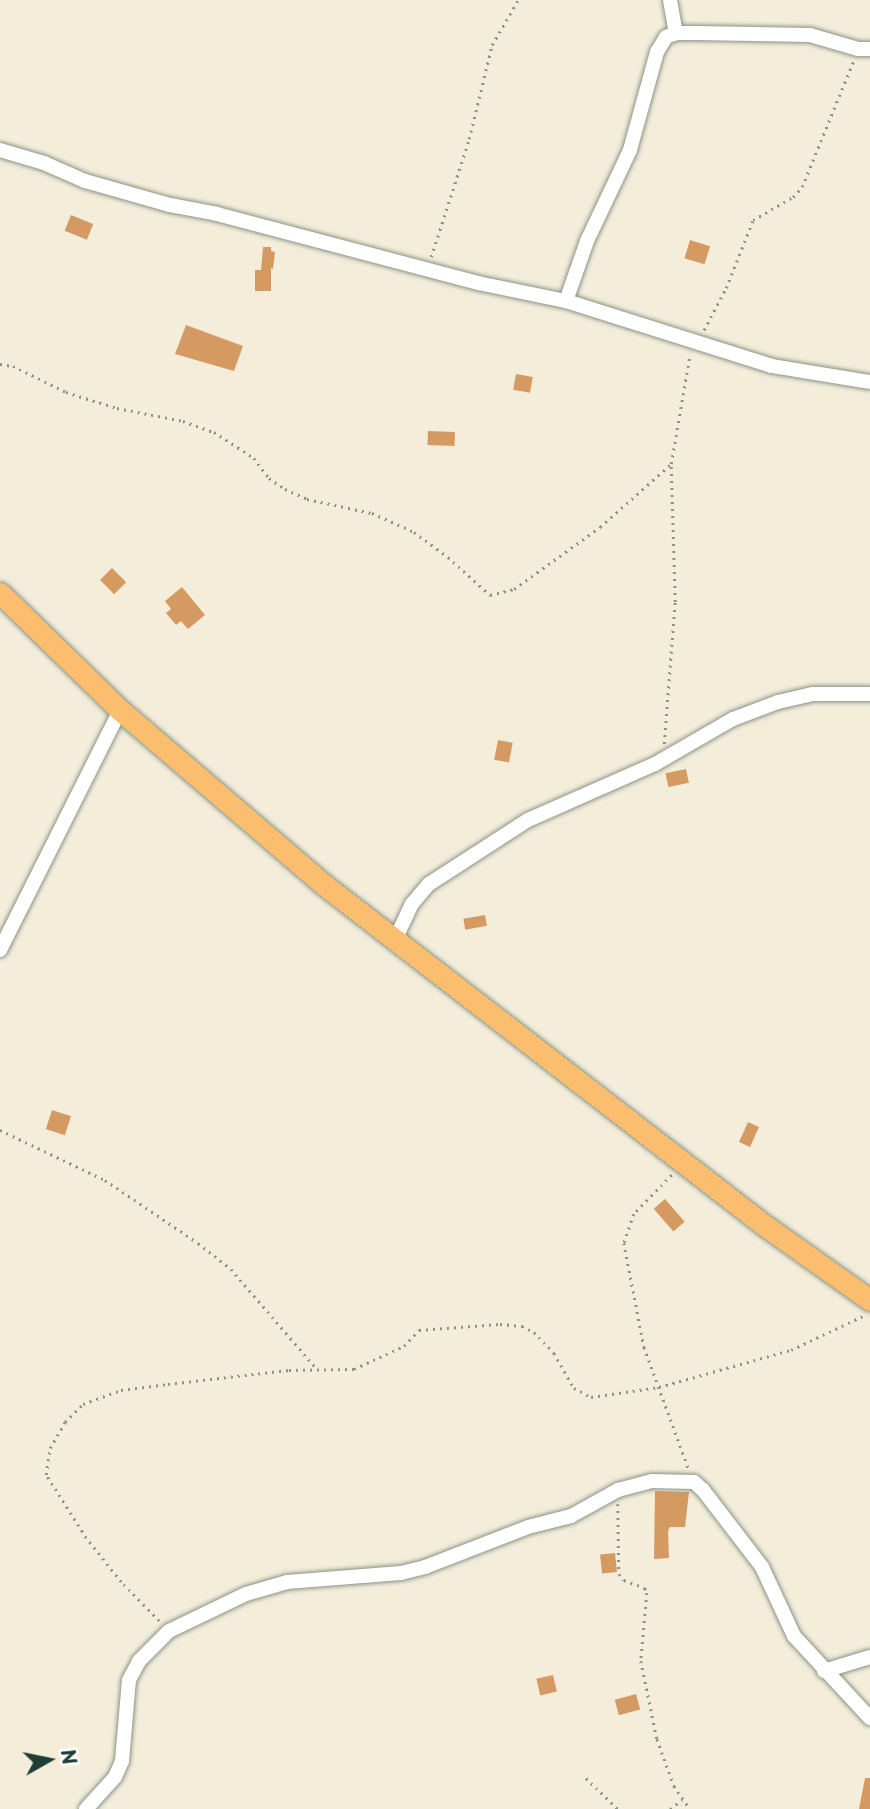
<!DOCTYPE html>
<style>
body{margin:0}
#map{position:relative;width:870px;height:1809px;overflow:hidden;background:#f4edda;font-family:"Playpen Sans",sans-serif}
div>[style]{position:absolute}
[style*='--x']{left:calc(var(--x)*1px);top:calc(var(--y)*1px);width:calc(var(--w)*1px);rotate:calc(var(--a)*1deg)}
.building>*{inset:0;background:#d59a62;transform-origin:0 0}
.path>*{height:2.5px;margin-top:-1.25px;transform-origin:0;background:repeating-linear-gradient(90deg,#8a9587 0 2px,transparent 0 7px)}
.roads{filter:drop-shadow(0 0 2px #8a9587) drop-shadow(0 0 2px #8a9587)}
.minor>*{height:14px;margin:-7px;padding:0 7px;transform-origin:7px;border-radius:7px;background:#fff}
.primary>*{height:21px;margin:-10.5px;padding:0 10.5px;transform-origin:10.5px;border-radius:10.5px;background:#fbbd6e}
span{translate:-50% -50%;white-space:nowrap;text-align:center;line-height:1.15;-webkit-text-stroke:7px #fff;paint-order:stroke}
.north{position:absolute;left:14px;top:1725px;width:70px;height:70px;-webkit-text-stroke:5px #fff;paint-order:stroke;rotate:81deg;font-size:19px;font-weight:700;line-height:28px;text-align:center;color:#1f3d34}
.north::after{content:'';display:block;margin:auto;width:24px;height:32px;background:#1f3d34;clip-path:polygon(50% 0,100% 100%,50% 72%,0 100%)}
</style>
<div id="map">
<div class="building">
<div style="left:71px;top:215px;width:24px;height:17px;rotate:22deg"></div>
<div style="left:690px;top:240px;width:21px;height:19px;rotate:17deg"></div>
<div style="clip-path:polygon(263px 247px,271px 247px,271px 251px,275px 252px,273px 269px,271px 268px,271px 291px,255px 291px,255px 270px,261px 270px)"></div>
<div style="clip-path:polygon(186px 325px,243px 346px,234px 371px,175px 354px)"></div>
<div style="left:516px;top:374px;width:17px;height:16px;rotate:10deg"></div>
<div style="left:428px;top:431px;width:27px;height:14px;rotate:2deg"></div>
<div style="left:112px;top:568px;width:20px;height:17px;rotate:45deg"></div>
<div style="clip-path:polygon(182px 587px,205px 615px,188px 629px,181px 621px,176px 625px,166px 613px,171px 609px,165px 601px)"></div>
<div style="left:498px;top:740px;width:15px;height:20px;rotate:11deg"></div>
<div style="left:686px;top:769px;width:14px;height:21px;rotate:78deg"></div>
<div style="left:485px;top:915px;width:11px;height:22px;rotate:80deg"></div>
<div style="left:52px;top:1110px;width:20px;height:20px;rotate:18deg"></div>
<div style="left:748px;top:1122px;width:12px;height:22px;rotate:24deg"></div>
<div style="left:665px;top:1199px;width:30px;height:15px;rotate:49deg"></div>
<div style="clip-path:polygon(655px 1491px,689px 1492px,685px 1527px,670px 1527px,668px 1531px,669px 1558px,654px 1559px)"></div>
<div style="left:615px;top:1553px;width:19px;height:15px;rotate:84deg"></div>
<div style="left:553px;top:1675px;width:17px;height:17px;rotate:77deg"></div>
<div style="left:636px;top:1694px;width:16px;height:22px;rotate:75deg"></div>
<div style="clip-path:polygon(865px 1778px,870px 1778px,870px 1809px,859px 1809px)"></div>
</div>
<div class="path">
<div style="--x:431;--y:257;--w:124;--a:-72.1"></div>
<div style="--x:469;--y:139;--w:97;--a:-76.3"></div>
<div style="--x:492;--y:45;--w:52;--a:-60"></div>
<div style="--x:704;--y:330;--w:47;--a:-62.4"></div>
<div style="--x:726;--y:288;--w:73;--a:-68.3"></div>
<div style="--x:753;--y:220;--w:46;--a:-29.9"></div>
<div style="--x:793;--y:197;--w:13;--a:-48"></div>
<div style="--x:802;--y:187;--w:135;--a:-67.8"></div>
<div style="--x:0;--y:364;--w:13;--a:9"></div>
<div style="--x:13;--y:366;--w:59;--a:26.1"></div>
<div style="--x:66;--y:392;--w:53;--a:17.4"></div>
<div style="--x:117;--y:408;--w:67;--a:11.1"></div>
<div style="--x:183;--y:421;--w:33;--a:20"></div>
<div style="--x:214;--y:432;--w:48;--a:33"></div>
<div style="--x:254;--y:458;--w:25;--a:53"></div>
<div style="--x:269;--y:478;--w:19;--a:35"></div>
<div style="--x:285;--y:489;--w:24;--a:24"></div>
<div style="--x:307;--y:499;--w:66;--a:12.2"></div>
<div style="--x:372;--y:513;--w:46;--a:24.3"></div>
<div style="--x:414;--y:532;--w:42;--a:36.3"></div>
<div style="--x:448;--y:557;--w:57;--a:42.1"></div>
<div style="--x:490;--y:595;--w:25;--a:-14"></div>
<div style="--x:514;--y:589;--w:106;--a:-35.8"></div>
<div style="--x:600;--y:527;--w:95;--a:-41.6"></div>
<div style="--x:664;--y:744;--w:142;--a:-85.6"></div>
<div style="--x:675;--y:602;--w:138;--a:-91.7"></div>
<div style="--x:671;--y:464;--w:112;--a:-80.2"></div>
<div style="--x:0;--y:1130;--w:116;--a:25.5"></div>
<div style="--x:105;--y:1180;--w:112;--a:34.1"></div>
<div style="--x:198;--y:1243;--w:42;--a:38.2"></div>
<div style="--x:231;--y:1269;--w:132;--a:49.3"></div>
<div style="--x:672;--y:1175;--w:54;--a:134.3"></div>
<div style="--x:634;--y:1214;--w:31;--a:109"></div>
<div style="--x:624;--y:1243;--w:106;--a:79.1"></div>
<div style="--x:644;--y:1347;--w:131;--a:69.9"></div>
<div style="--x:618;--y:1504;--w:70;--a:89.2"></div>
<div style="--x:619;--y:1574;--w:8;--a:50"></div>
<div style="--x:624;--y:1580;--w:22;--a:21"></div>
<div style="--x:645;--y:1588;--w:5;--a:68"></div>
<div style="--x:647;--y:1593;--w:68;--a:95"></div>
<div style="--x:641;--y:1661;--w:80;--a:78.4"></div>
<div style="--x:657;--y:1739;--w:50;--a:70.1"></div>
<div style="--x:674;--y:1786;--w:28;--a:55"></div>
<div style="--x:159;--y:1621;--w:54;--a:-134.3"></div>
<div style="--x:121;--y:1582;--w:56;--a:-128.5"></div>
<div style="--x:86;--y:1538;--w:75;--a:-122.4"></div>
<div style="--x:46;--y:1475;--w:27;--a:-82"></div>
<div style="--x:50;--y:1448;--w:30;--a:-60"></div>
<div style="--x:65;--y:1422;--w:25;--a:-45"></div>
<div style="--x:83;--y:1404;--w:40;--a:-20.2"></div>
<div style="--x:121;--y:1390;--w:47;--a:-7.3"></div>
<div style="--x:168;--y:1384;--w:122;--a:-6.6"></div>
<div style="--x:289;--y:1370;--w:65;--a:-0.9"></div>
<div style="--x:354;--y:1369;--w:55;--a:-24.7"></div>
<div style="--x:404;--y:1346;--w:22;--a:-47"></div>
<div style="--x:419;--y:1330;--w:81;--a:-4.2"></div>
<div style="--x:500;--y:1324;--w:22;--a:5"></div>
<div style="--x:522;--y:1326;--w:13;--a:27"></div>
<div style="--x:534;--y:1332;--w:29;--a:46"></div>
<div style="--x:554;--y:1353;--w:40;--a:60.3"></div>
<div style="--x:574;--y:1388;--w:19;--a:28"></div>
<div style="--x:591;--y:1397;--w:69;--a:-8.4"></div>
<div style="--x:659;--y:1387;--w:137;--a:-15.7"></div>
<div style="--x:791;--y:1350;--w:80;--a:-25.3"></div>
<div style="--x:586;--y:1778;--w:45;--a:44.1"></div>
<div style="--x:670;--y:1809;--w:15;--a:-37"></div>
</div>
<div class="roads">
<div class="minor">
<div style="--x:670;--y:0;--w:34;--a:80"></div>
<div style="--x:0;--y:150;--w:46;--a:16.5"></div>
<div style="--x:44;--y:163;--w:45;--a:23.7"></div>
<div style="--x:85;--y:181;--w:88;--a:15.8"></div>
<div style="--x:170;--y:205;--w:48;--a:10.8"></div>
<div style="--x:217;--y:214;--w:270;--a:14.8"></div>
<div style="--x:478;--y:283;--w:90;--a:11.6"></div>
<div style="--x:566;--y:301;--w:216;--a:17.5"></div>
<div style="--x:772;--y:366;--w:99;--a:9.3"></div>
<div style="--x:566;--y:301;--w:64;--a:-70.7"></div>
<div style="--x:587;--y:241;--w:101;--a:-64.7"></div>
<div style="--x:630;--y:150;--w:102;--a:-74.6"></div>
<div style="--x:657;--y:52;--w:17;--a:-59"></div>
<div style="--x:666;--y:37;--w:11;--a:-22"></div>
<div style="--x:676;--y:33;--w:20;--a:0"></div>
<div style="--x:696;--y:33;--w:114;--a:1"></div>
<div style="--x:810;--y:35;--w:50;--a:16.3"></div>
<div style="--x:858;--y:49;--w:12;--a:0"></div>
<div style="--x:395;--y:940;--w:40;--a:-65"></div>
<div style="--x:412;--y:904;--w:26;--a:-50"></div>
<div style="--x:429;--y:884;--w:118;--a:-32.9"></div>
<div style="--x:528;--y:820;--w:139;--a:-23.8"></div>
<div style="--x:655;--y:764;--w:90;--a:-30"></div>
<div style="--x:733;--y:719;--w:48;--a:-20.7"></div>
<div style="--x:778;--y:702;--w:36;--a:-13"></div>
<div style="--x:813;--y:694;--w:57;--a:0"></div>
<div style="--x:0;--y:950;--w:268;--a:-63.4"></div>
<div style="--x:824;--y:1671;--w:48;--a:-16.9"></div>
<div style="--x:86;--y:1809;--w:43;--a:-47.8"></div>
<div style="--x:115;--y:1777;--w:17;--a:-66"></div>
<div style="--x:122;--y:1761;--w:81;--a:-85.1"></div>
<div style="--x:129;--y:1680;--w:21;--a:-62"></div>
<div style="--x:139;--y:1661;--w:42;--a:-45"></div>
<div style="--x:169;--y:1631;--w:85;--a:-25.7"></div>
<div style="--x:246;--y:1594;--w:43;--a:-16.3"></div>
<div style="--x:287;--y:1582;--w:114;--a:-4.5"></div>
<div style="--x:401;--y:1573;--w:25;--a:-14"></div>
<div style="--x:425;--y:1567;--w:110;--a:-21.2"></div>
<div style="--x:528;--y:1527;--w:44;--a:-14.3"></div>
<div style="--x:571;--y:1516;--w:54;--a:-29"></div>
<div style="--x:618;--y:1490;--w:35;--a:-15"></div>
<div style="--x:652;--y:1481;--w:42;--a:1.4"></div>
<div style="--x:694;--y:1482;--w:12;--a:42"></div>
<div style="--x:703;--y:1490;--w:97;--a:52.5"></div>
<div style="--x:762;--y:1567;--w:76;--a:65.1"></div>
<div style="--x:794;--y:1636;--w:112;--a:47.2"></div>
</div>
<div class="primary">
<div style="--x:0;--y:593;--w:168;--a:44.3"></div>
<div style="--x:120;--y:710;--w:267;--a:40.6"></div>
<div style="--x:323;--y:884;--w:557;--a:37.71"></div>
<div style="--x:764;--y:1225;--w:130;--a:35.3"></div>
</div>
</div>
<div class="north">N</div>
</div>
